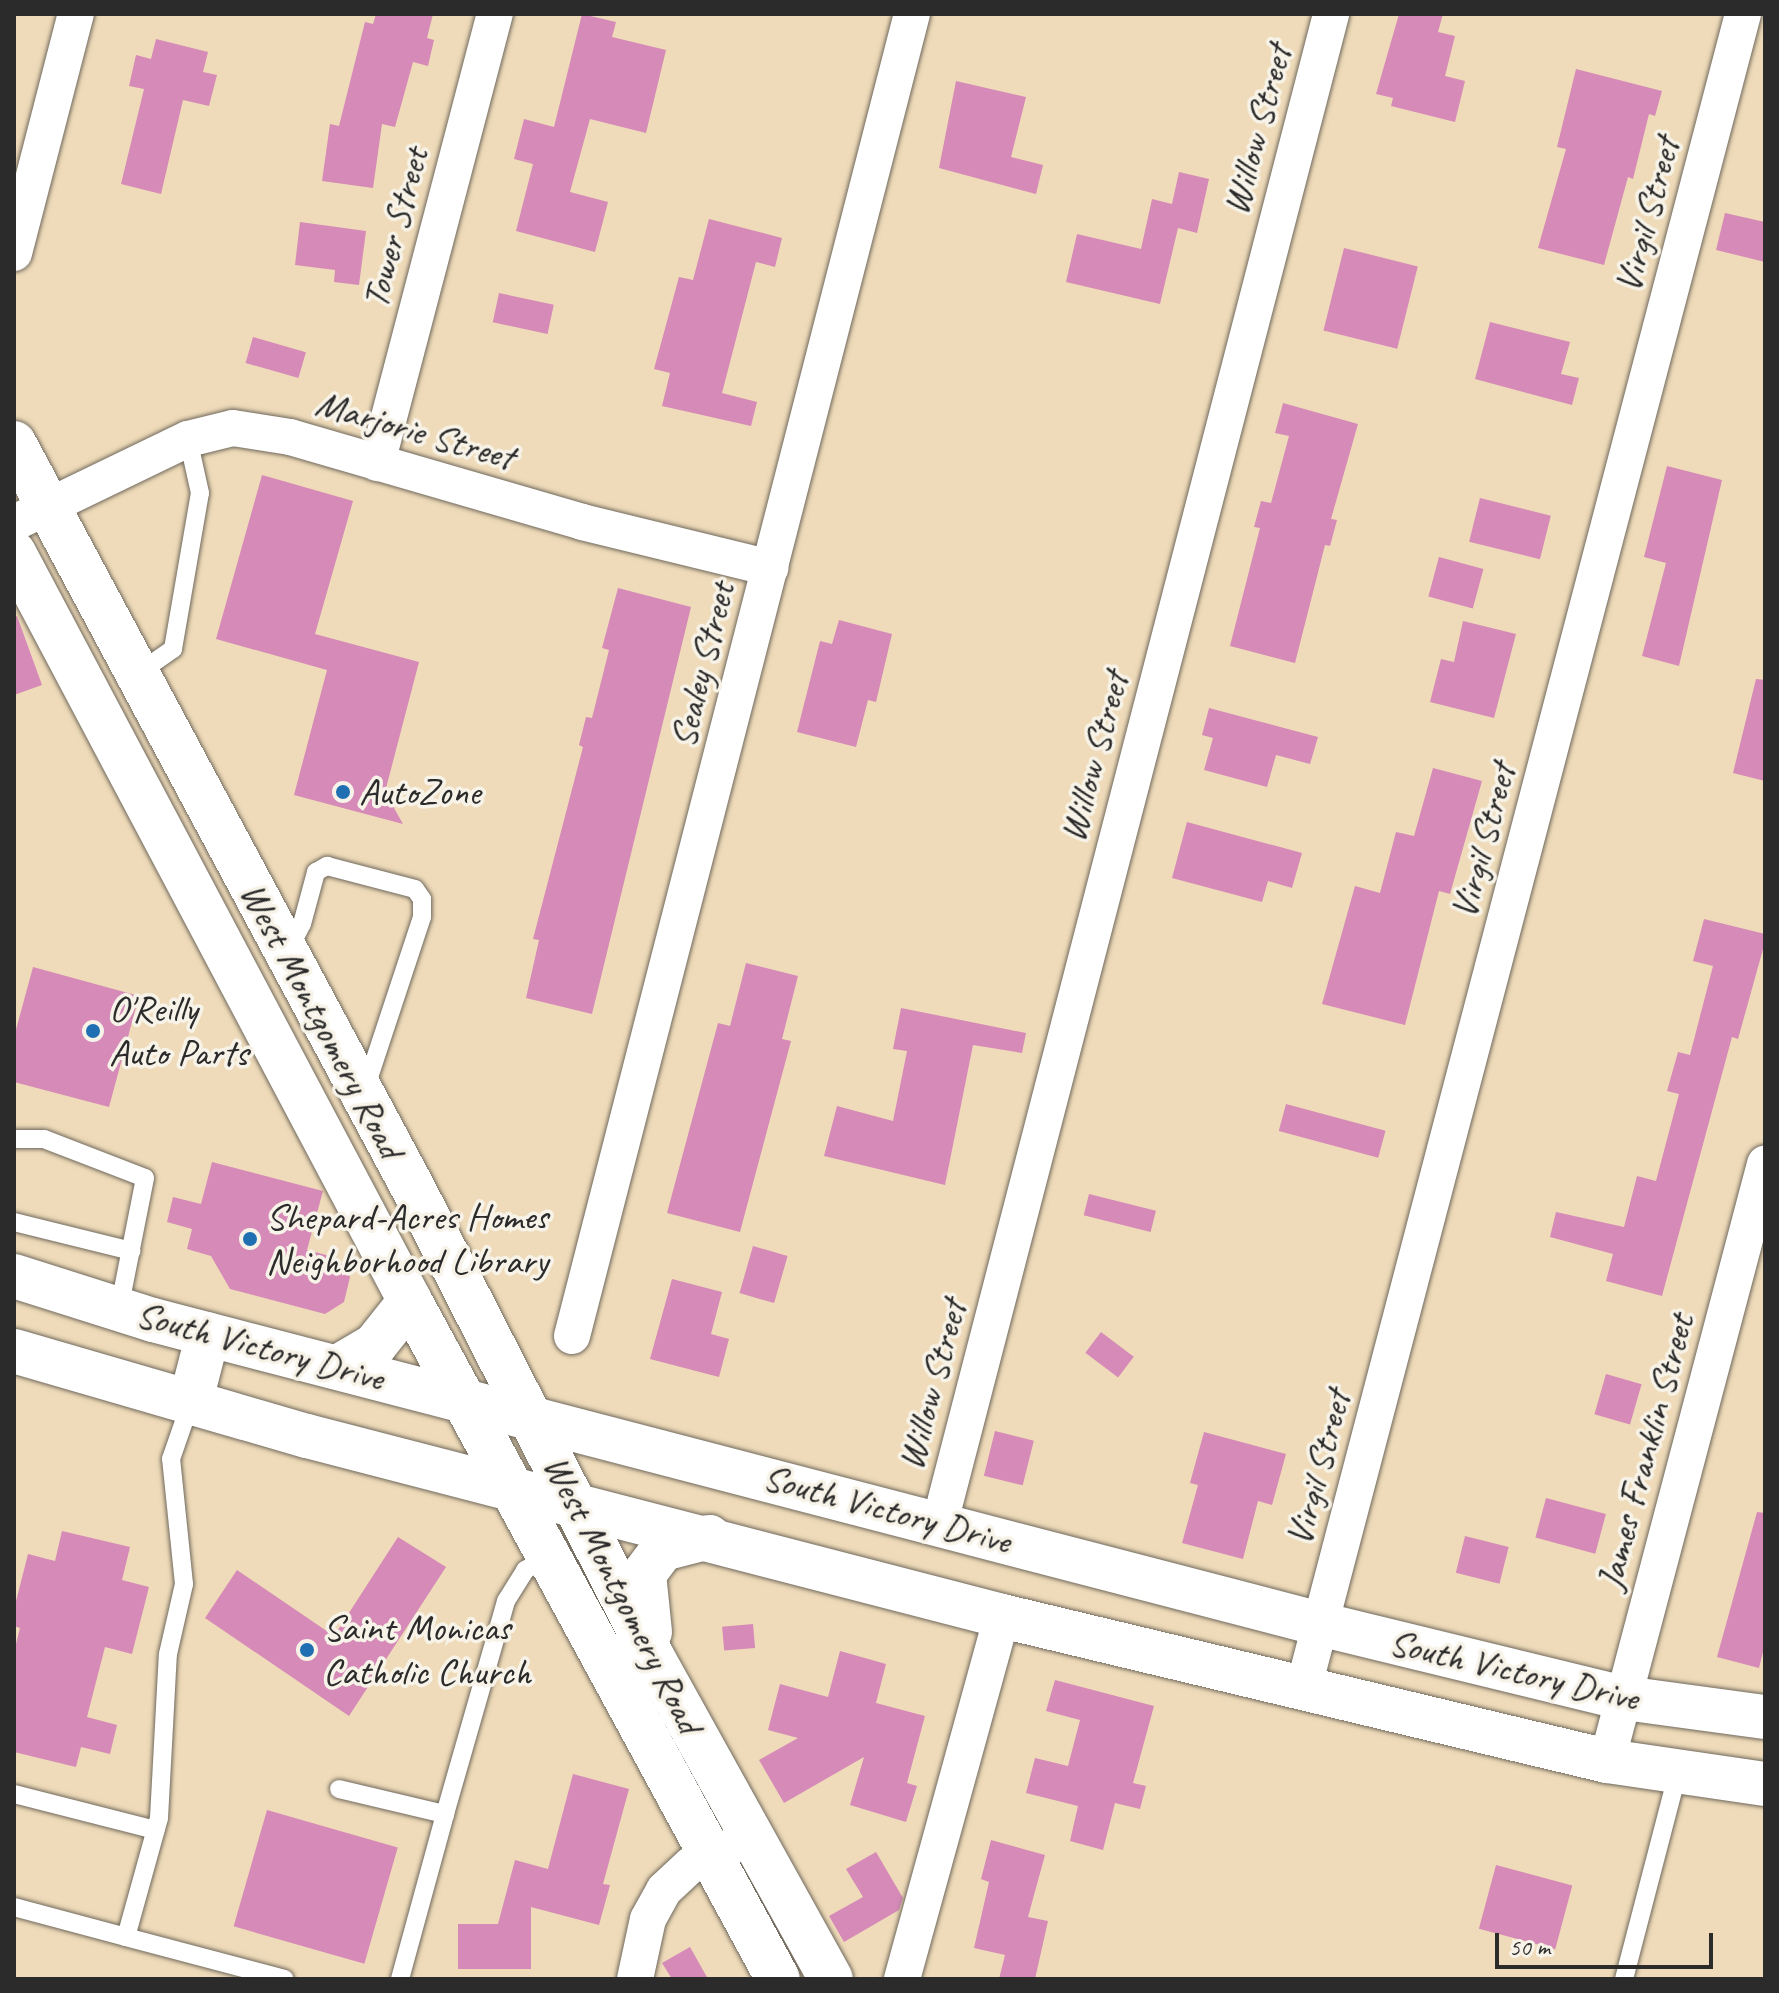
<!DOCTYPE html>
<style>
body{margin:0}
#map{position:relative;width:1779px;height:1993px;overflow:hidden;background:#efdbb9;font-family:Caveat,sans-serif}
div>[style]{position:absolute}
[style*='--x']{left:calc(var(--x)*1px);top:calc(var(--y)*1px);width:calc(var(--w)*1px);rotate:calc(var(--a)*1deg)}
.building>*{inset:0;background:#d58ab7;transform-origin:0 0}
.roads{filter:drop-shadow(0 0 2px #70695d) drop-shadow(0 0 2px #70695d)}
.lane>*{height:18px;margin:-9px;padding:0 9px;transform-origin:9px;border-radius:9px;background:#fff}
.street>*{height:36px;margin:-18px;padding:0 18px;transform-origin:18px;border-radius:18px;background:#fff}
.secondary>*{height:44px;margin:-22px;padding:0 22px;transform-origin:22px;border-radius:22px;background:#fff}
.dots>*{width:22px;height:22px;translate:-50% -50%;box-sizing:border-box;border:4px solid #f7f3e8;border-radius:50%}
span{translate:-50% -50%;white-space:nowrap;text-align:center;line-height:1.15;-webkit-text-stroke:7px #f7f3e8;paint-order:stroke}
.street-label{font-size:38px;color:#2b2b2b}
.poi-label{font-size:38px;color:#2b2b2b}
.left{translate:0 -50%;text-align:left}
.frame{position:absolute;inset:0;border:16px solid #2b2b2b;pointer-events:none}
.scale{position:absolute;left:1495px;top:1933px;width:218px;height:36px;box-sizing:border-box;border:4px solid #2b2b2b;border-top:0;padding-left:10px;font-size:24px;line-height:28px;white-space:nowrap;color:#2b2b2b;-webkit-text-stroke:6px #f7f3e8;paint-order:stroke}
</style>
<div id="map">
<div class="building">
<div style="clip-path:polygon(376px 14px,433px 14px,427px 38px,434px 40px,428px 66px,413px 62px,395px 127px,382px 124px,373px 188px,322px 181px,330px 124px,339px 126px,365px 22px,373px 24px)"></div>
<div style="clip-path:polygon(582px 14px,616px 22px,612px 37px,666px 50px,646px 133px,590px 119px,570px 192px,608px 202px,595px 252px,516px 231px,533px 164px,514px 159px,524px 119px,554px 127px)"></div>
<div style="clip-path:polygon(1399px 14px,1443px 14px,1438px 32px,1455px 36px,1445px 76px,1465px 81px,1455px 122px,1391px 106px,1393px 98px,1376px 94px)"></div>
<div style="clip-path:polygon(156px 39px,208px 52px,203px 72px,217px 75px,209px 106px,183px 100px,161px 194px,121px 184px,144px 89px,129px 86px,136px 55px,151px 59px)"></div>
<div style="clip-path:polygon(1576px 69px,1662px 91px,1655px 116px,1649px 114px,1633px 179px,1628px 177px,1604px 265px,1538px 248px,1566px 149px,1557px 147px)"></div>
<div style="clip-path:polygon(956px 81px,1026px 97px,1011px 157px,1043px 165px,1036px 194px,939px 168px)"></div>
<div style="clip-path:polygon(1179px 172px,1209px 179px,1197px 233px,1178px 228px,1160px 304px,1066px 282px,1077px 234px,1141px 249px,1152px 199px,1172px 204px)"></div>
<div style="clip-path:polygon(1725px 213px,1765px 222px,1765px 262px,1716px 250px)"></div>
<div style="clip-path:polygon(709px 219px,782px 238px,775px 267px,756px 262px,722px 393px,757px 402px,751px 426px,662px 406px,670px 373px,654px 369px,679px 277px,693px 280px)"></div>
<div style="clip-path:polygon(300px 222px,366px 231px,359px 285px,334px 282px,335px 270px,295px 265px)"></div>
<div style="left:1344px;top:248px;width:76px;height:85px;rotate:14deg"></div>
<div style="left:499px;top:293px;width:56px;height:30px;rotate:12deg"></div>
<div style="clip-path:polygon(1490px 322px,1570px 342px,1561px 374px,1579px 378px,1572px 405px,1475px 379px)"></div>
<div style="left:253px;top:337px;width:55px;height:27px;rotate:16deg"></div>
<div style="clip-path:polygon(1283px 403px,1358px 424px,1331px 519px,1337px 520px,1330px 546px,1325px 545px,1295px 663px,1230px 646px,1260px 528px,1254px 527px,1261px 501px,1271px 503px,1289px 436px,1275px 433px)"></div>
<div style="clip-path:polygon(1667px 466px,1722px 480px,1679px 666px,1642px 656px,1666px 563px,1644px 557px)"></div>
<div style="clip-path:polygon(262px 475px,353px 501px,315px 634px,419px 662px,385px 792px,403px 824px,294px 795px,327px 670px,216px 639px)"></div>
<div style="left:1480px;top:498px;width:73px;height:45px;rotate:14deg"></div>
<div style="left:1439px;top:557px;width:46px;height:41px;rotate:15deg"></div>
<div style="clip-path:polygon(618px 588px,691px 607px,592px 1014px,526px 998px,539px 940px,533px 939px,583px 747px,579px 745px,586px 717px,592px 718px,609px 650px,602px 648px)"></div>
<div style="clip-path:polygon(17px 616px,42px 685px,14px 695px,14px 617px)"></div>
<div style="clip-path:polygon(839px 620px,892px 634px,876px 702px,868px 700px,856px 747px,797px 732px,820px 641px,832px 644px)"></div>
<div style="clip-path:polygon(1463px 621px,1516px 634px,1494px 718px,1430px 702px,1441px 659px,1454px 662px)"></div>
<div style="clip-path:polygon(1756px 679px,1765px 680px,1765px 781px,1733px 773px)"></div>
<div style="clip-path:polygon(1209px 708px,1318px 737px,1310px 764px,1276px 755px,1267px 787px,1204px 770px,1213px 738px,1202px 735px)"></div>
<div style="clip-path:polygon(1433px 768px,1482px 781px,1450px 894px,1439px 891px,1405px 1025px,1322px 1004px,1355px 886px,1380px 893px,1396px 832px,1414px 836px)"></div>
<div style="clip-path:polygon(1187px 822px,1302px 853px,1292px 888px,1268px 881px,1262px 902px,1172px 878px)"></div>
<div style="clip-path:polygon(1704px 919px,1765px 934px,1765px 942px,1738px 1039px,1732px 1037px,1662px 1296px,1606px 1281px,1613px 1254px,1550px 1237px,1556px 1212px,1624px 1227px,1637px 1176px,1656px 1181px,1679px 1094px,1667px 1091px,1678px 1052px,1690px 1055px,1713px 966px,1693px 961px)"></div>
<div style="clip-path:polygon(746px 963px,798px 976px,782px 1039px,791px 1041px,740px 1232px,667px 1213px,718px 1023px,730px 1026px)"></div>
<div style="clip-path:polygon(33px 967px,139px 996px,109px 1107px,14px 1082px,14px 1037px)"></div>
<div style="clip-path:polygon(901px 1008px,1026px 1033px,1022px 1053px,973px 1045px,945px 1185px,824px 1156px,837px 1106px,893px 1121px,907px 1051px,893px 1049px)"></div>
<div style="left:1286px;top:1104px;width:103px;height:28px;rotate:15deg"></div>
<div style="clip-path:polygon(212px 1162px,323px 1191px,307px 1250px,338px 1258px,350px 1277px,344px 1302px,325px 1314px,230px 1289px,211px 1256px,187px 1249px,192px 1229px,167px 1222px,173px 1197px,201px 1204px)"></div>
<div style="left:1089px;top:1194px;width:69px;height:22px;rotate:14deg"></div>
<div style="left:753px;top:1246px;width:36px;height:49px;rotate:16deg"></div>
<div style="clip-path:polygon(672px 1279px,722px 1292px,711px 1334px,729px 1339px,719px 1377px,650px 1359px)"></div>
<div style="left:1101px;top:1332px;width:41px;height:26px;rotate:37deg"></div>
<div style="left:1606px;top:1374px;width:37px;height:42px;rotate:16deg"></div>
<div style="left:995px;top:1431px;width:40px;height:46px;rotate:14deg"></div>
<div style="clip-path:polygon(1204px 1432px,1286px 1454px,1272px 1505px,1258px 1501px,1243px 1559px,1182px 1543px,1198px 1485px,1190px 1483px)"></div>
<div style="left:1546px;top:1498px;width:62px;height:41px;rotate:15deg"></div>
<div style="clip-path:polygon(1757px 1512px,1765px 1513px,1765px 1644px,1759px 1668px,1717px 1657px)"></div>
<div style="clip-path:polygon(62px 1531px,130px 1547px,122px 1580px,149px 1587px,132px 1654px,105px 1647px,87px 1717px,117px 1725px,110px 1754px,81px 1747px,76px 1767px,14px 1752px,14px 1652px,20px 1628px,14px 1626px,14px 1609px,28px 1554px,55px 1561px)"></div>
<div style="left:1465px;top:1536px;width:45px;height:38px;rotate:14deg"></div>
<div style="clip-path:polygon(398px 1537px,446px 1567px,349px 1716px,205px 1618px,237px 1570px,334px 1636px)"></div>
<div style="left:753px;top:1624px;width:24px;height:31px;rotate:85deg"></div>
<div style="clip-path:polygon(840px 1651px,886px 1664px,876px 1703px,925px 1716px,907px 1783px,917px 1786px,906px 1822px,850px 1805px,864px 1757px,784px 1803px,759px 1760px,798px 1738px,768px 1730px,780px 1684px,828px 1697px)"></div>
<div style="clip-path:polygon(1055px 1680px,1154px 1706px,1133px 1783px,1146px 1786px,1140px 1809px,1115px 1803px,1103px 1850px,1070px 1841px,1078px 1806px,1026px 1793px,1035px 1758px,1068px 1766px,1080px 1720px,1046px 1711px)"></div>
<div style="clip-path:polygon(573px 1774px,629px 1789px,603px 1884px,610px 1885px,599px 1925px,531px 1907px,531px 1969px,458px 1969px,458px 1924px,498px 1924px,515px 1860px,548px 1869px)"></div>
<div style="left:267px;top:1810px;width:136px;height:121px;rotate:16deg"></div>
<div style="clip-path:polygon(991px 1840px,1045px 1855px,1028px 1917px,1048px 1921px,1035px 1979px,999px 1979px,1005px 1955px,974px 1948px,989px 1882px,981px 1879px)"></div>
<div style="clip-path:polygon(876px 1852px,903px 1898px,899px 1910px,844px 1942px,829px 1916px,863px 1897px,846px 1869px)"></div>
<div style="left:1496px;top:1865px;width:79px;height:66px;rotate:15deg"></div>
<div style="clip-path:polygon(690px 1947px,708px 1979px,672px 1979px,662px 1963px)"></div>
</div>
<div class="roads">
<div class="lane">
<div style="--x:137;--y:674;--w:44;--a:-34.8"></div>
<div style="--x:173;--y:649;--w:158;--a:-80.2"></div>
<div style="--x:200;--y:493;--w:55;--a:-102.5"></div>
<div style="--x:289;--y:949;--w:28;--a:-63"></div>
<div style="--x:302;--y:924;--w:54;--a:-74.9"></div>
<div style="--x:316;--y:872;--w:13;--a:-29"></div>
<div style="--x:327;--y:866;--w:91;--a:14.6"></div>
<div style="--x:415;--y:889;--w:12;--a:55"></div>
<div style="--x:422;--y:899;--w:18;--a:90"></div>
<div style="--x:422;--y:917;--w:181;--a:108.3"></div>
<div style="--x:14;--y:1139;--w:30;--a:0"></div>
<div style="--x:44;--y:1139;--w:108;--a:21.1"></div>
<div style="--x:145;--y:1178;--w:134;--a:101.2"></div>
<div style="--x:14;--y:1222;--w:121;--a:13.9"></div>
<div style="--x:339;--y:1789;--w:109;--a:13.3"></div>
<div style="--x:445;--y:1814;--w:222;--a:-74"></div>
<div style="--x:506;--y:1601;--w:36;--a:-58"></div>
<div style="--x:525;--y:1570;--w:26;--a:-28"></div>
<div style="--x:14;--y:1794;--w:146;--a:14.3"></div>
<div style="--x:14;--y:1907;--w:116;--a:15"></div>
<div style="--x:126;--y:1937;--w:123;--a:-74.5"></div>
<div style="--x:159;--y:1818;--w:164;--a:-86.9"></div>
<div style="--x:168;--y:1654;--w:72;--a:-77.1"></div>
<div style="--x:184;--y:1584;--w:126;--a:-95.9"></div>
<div style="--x:171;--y:1459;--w:58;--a:-70.9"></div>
<div style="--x:126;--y:1937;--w:164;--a:14.8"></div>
<div style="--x:400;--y:1979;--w:171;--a:-74.7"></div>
<div style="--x:1624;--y:1979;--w:215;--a:-75.4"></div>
</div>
<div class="street">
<div style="--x:14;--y:253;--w:247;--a:-75.5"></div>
<div style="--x:377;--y:463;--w:464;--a:-75.3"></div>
<div style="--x:14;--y:523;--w:193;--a:-25.8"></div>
<div style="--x:188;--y:439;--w:46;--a:-13.7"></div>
<div style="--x:233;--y:428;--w:58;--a:9"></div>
<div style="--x:290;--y:437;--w:304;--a:16.2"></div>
<div style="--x:582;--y:522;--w:194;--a:13.7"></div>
<div style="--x:572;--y:1336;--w:1365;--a:-75.58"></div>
<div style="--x:940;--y:1522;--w:1558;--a:-75.46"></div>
<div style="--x:1303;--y:1690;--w:1733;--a:-75.29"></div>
<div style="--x:1607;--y:1761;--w:618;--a:-75.18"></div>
<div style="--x:635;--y:1979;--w:61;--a:-77.8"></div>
<div style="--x:648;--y:1919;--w:33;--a:-61"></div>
<div style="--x:664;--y:1890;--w:37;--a:-43"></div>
<div style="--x:691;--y:1865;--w:66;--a:-25"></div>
<div style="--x:902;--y:1979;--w:377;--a:-74.6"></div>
</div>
<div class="secondary">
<div style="--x:14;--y:443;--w:845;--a:61.83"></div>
<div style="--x:413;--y:1188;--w:528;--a:62.95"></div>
<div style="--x:653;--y:1658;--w:367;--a:61"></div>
<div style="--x:14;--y:553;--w:846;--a:62.1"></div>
<div style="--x:410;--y:1301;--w:771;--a:61.51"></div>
<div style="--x:14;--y:1276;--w:146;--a:17.6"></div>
<div style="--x:153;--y:1320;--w:1206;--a:14.6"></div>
<div style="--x:1320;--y:1624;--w:313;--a:13.7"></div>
<div style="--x:1624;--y:1698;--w:142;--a:7.7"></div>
<div style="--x:14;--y:1351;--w:305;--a:16.2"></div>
<div style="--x:307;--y:1436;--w:718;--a:14.52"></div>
<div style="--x:1002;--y:1616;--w:622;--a:13.48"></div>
<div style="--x:1607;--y:1761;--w:160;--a:8.3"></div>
<div style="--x:338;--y:1367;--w:43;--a:-30.7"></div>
<div style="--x:375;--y:1345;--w:56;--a:-51.5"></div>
<div style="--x:190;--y:1404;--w:72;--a:-75.6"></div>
<div style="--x:650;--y:1632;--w:58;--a:-95.9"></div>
<div style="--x:644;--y:1574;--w:31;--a:-53"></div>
<div style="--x:663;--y:1549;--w:48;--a:-14.6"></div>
</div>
</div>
<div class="dots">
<div style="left:343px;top:792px;background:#1f6fb2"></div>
<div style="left:93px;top:1031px;background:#1f6fb2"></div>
<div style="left:250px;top:1239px;background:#1f6fb2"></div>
<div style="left:307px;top:1650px;background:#1f6fb2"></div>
</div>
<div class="street-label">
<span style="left:1257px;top:130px;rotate:-75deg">Willow Street</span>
<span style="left:1647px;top:215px;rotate:-75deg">Virgil Street</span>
<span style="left:395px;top:228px;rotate:-75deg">Tower Street</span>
<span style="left:415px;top:430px;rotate:16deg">Marjorie Street</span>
<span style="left:702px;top:665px;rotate:-76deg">Sealey Street</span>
<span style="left:1094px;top:757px;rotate:-75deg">Willow Street</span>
<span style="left:1483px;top:841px;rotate:-75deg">Virgil Street</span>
<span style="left:322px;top:1020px;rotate:62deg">West Montgomery Road</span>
<span style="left:260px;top:1346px;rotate:15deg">South Victory Drive</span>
<span style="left:932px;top:1385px;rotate:-75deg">Willow Street</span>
<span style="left:1645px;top:1452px;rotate:-75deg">James Franklin Street</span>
<span style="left:1318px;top:1468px;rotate:-75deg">Virgil Street</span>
<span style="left:887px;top:1509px;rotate:15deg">South Victory Drive</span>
<span style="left:623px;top:1594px;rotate:63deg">West Montgomery Road</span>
<span style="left:1514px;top:1670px;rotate:13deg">South Victory Drive</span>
</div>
<div class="poi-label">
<span class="left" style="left:359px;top:792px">AutoZone</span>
<span class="left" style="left:109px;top:1031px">O'Reilly<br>Auto Parts</span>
<span class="left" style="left:266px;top:1239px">Shepard-Acres Homes<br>Neighborhood Library</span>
<span class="left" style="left:323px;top:1650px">Saint Monicas<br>Catholic Church</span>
</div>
<div class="frame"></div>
<div class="scale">50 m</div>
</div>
